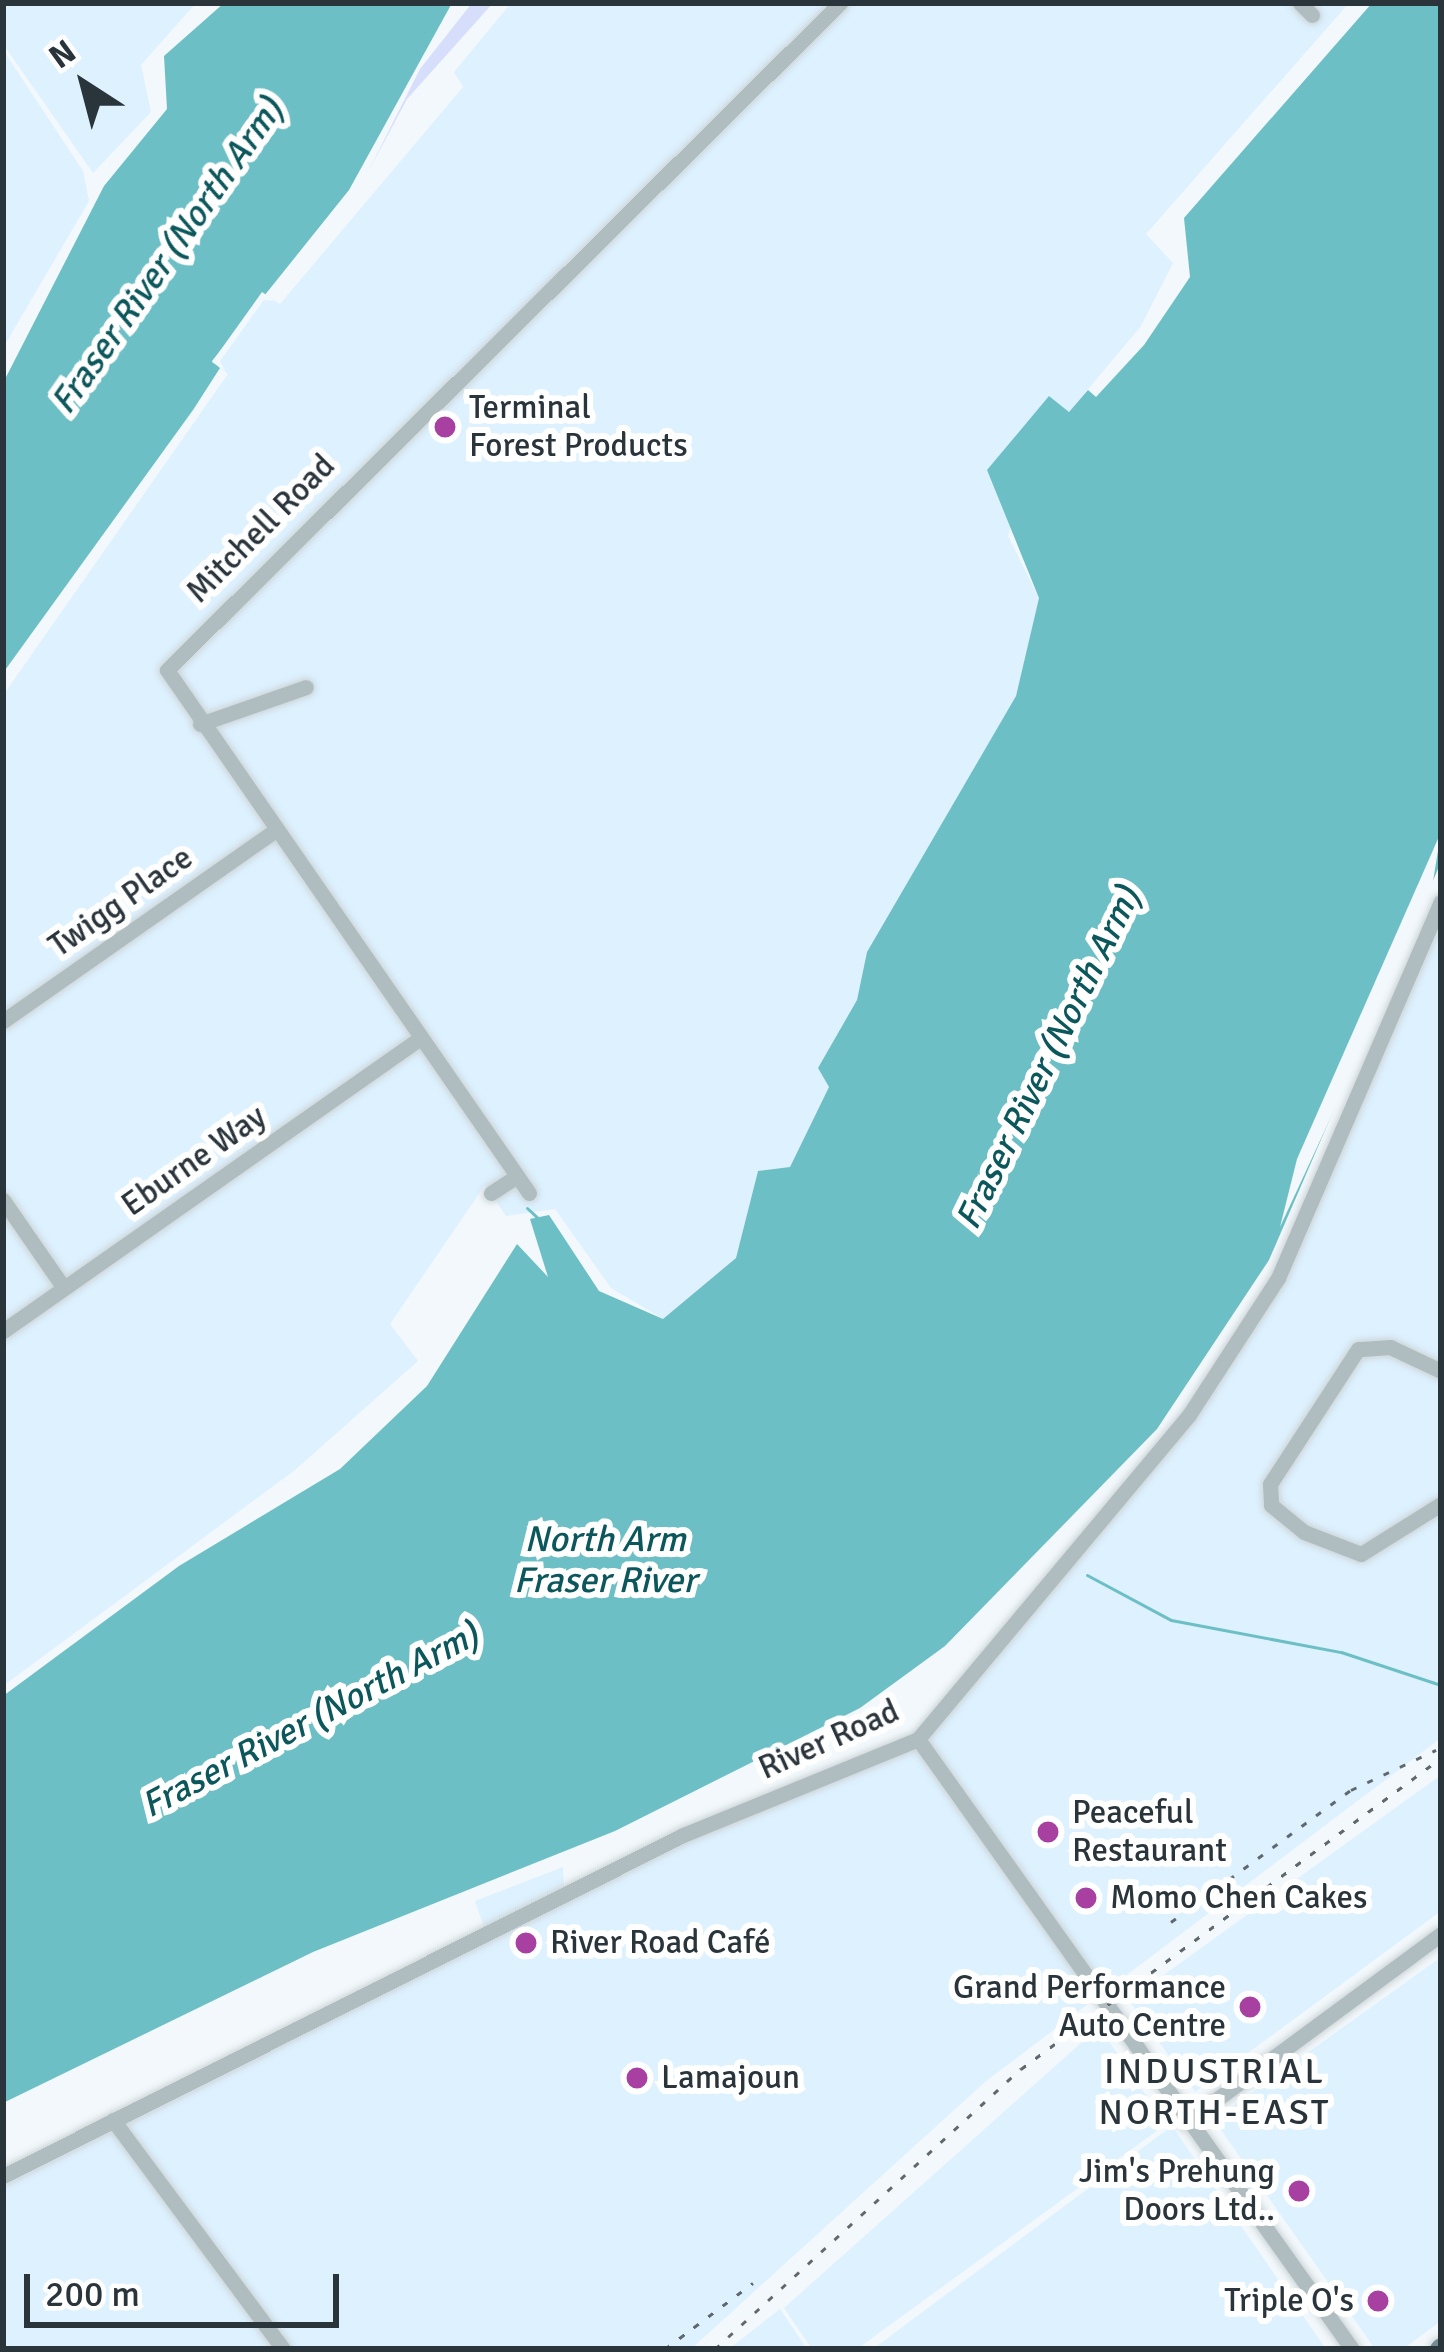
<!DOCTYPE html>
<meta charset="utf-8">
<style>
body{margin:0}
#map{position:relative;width:1444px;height:2352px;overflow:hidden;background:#f2f8fb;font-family:Signika,sans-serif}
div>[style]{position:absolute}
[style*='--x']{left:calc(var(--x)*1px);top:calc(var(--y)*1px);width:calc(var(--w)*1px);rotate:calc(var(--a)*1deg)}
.built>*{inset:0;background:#ddf1ff}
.green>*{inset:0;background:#d6defc}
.water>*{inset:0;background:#6cbfc5}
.pier>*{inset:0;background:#f2f8fb}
.stream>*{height:3px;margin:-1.5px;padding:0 1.5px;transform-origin:1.5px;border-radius:1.5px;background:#6cbfc5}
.roads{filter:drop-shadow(0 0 3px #ced5d8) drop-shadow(0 0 3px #ced5d8)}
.minor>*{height:15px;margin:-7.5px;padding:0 7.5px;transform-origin:7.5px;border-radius:7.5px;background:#afbdc1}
.major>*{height:18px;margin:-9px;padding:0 9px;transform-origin:9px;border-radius:9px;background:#728c94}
.rail>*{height:3px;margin-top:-1.5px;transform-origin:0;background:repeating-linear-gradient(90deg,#5f686e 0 6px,transparent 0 18px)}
.dots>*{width:33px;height:33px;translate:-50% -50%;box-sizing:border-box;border:6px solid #fff;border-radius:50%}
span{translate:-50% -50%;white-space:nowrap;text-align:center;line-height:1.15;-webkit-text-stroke:12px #fff;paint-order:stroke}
.poi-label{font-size:33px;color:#2a343b}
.left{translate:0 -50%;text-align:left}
.right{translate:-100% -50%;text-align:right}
.street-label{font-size:33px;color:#2a343b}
.water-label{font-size:36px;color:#0c575b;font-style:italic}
.neighbourhood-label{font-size:36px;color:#2a343b;letter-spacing:3px}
.frame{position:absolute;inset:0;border:6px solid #2a343b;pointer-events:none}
.north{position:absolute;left:24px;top:24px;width:120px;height:120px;-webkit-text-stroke:9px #fff;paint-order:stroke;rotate:324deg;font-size:33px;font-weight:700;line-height:48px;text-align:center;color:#2a343b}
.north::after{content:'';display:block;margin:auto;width:42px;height:54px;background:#2a343b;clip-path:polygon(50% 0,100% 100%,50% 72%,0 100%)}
.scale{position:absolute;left:24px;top:2274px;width:315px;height:54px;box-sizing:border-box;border:6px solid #2a343b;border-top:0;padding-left:15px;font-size:36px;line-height:42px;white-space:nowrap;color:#2a343b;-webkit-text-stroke:9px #fff;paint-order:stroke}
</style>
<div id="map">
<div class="built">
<div style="clip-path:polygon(3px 3px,196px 3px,141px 65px,151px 112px,93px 173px,3px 44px)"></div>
<div style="clip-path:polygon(511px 3px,1349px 3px,1146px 234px,1173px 263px,1141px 326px,1069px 412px,1049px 397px,1008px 536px,1039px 598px,1016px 696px,867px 952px,857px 1000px,818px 1068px,829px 1087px,790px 1167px,758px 1171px,736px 1258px,663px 1319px,611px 1288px,555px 1209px,506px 1216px,485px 1185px,390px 1324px,418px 1361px,295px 1470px,3px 1686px,4px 694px,228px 374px,212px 362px,262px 292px,280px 304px,463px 87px,454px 72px)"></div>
<div style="clip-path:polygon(3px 50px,83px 171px,89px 201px,3px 348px)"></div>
<div style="clip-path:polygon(1441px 902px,1441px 1738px,986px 2081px,691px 2349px,3px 2349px,3px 2176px,683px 1835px,918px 1739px,1189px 1415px,1278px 1278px)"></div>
<div style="clip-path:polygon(1441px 1775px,1441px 1911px,1195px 2092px,1129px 2000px)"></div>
<div style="clip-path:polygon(563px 1867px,564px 1892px,485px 1930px,475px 1901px)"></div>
<div style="clip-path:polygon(1441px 1957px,1441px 2321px,1403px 2349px,1375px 2349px,1214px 2120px)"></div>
<div style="clip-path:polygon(1099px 2027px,1166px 2124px,857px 2349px,812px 2349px,784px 2308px)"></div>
<div style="clip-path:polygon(1172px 2126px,1326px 2349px,873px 2349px)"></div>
<div style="clip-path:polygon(780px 2309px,807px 2349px,729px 2349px)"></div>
</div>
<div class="green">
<div style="clip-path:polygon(472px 3px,493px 3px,407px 99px,368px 172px,420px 69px)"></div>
</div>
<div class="water">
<div style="clip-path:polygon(224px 3px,452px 3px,349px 190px,212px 361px,220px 368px,193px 410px,3px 673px,3px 383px,104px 186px,167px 109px,164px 56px)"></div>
<div style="clip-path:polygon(1372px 3px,1441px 3px,1441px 862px,1269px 1260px,1157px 1429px,945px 1646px,860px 1708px,615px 1831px,313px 1952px,3px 2103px,3px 1696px,179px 1566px,340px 1469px,427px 1386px,517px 1244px,548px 1277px,530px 1219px,549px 1215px,599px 1291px,663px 1319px,736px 1258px,758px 1171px,790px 1167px,829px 1087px,818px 1068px,857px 1000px,867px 952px,1016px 696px,1039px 598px,987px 470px,1049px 396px,1069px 412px,1088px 390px,1096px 397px,1144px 345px,1190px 277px,1184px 218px)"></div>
</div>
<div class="pier">
<div style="clip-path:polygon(262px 292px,275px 301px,264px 300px,220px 361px,225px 371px,212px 362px)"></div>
<div style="clip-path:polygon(1441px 832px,1429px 906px,1280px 1227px,1297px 1159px)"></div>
</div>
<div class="stream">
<div style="--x:527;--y:1208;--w:16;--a:43"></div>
<div style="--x:1087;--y:1575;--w:95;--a:28.2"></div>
<div style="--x:1171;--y:1620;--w:173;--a:10.7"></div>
<div style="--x:1341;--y:1652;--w:105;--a:18.3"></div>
</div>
<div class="roads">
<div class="minor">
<div style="--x:1300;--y:3;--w:17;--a:45"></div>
<div style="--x:200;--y:724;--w:112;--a:-19.2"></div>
<div style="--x:3;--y:1021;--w:330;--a:-35"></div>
<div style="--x:491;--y:1193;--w:31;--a:-33"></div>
<div style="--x:529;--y:1193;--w:636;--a:-124.69"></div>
<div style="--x:167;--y:670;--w:948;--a:-44.74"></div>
<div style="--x:3;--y:1200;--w:107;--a:55.3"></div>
<div style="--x:3;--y:1331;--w:508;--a:-35.07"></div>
<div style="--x:1441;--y:1371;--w:56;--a:-154.8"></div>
<div style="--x:1390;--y:1347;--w:32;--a:176"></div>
<div style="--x:1358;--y:1349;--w:161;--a:123.1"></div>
<div style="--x:1270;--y:1484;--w:21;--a:87"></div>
<div style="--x:1271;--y:1505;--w:43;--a:39.3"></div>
<div style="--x:1304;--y:1532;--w:61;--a:21.1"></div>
<div style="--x:1361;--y:1554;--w:94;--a:-32"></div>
<div style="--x:918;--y:1739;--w:749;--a:54.57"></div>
<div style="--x:113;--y:2120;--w:285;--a:53.4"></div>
<div style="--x:1186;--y:2122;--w:317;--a:-36.4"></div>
<div style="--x:3;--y:2176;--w:761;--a:-26.63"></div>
<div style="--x:683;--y:1835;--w:254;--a:-22.2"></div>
<div style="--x:918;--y:1739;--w:422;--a:-50.1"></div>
<div style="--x:1189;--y:1415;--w:163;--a:-57"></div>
<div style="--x:1278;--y:1278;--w:410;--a:-66.6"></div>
</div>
<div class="major">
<div style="--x:1439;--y:2349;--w:3;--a:-45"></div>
</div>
</div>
<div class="rail">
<div style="--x:1171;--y:1922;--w:223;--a:-36.3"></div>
<div style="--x:1351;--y:1790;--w:94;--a:-25.2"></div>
<div style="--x:665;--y:2349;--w:110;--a:-36.9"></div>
<div style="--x:715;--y:2349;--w:415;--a:-42.5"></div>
<div style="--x:1021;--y:2069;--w:523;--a:-36.52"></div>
</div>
<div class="dots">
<div style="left:445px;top:427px;background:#a840a2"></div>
<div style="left:1048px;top:1832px;background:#a840a2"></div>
<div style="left:1086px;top:1898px;background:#a840a2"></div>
<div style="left:526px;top:1943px;background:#a840a2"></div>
<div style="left:1250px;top:2007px;background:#a840a2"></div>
<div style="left:637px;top:2078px;background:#a840a2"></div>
<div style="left:1299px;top:2191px;background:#a840a2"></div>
<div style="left:1378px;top:2301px;background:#a840a2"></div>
</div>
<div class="poi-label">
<span class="left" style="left:469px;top:427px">Terminal<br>Forest Products</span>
<span class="left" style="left:1072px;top:1832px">Peaceful<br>Restaurant</span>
<span class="left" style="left:1110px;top:1898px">Momo Chen Cakes</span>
<span class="left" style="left:550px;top:1943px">River Road Café</span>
<span class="right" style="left:1226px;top:2007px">Grand Performance<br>Auto Centre</span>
<span class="left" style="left:661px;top:2078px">Lamajoun</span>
<span class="right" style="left:1275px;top:2191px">Jim's Prehung<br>Doors Ltd..</span>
<span class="right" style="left:1354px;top:2301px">Triple O's</span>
</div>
<div class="street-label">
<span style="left:261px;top:529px;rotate:-45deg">Mitchell Road</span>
<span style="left:121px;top:902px;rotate:-35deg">Twigg Place</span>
<span style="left:194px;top:1161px;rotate:-35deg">Eburne Way</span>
<span style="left:829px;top:1740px;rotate:-24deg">River Road</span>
</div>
<div class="water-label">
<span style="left:167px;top:256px;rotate:-55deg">Fraser River (North Arm)</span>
<span style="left:1048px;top:1058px;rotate:-64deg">Fraser River (North Arm)</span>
<span style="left:605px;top:1560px">North Arm<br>Fraser River</span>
<span style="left:310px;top:1720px;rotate:-28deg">Fraser River (North Arm)</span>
</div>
<div class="neighbourhood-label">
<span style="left:1215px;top:2092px">INDUSTRIAL<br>NORTH-EAST</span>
</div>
<div class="frame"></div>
<div class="north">N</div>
<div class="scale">200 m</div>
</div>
